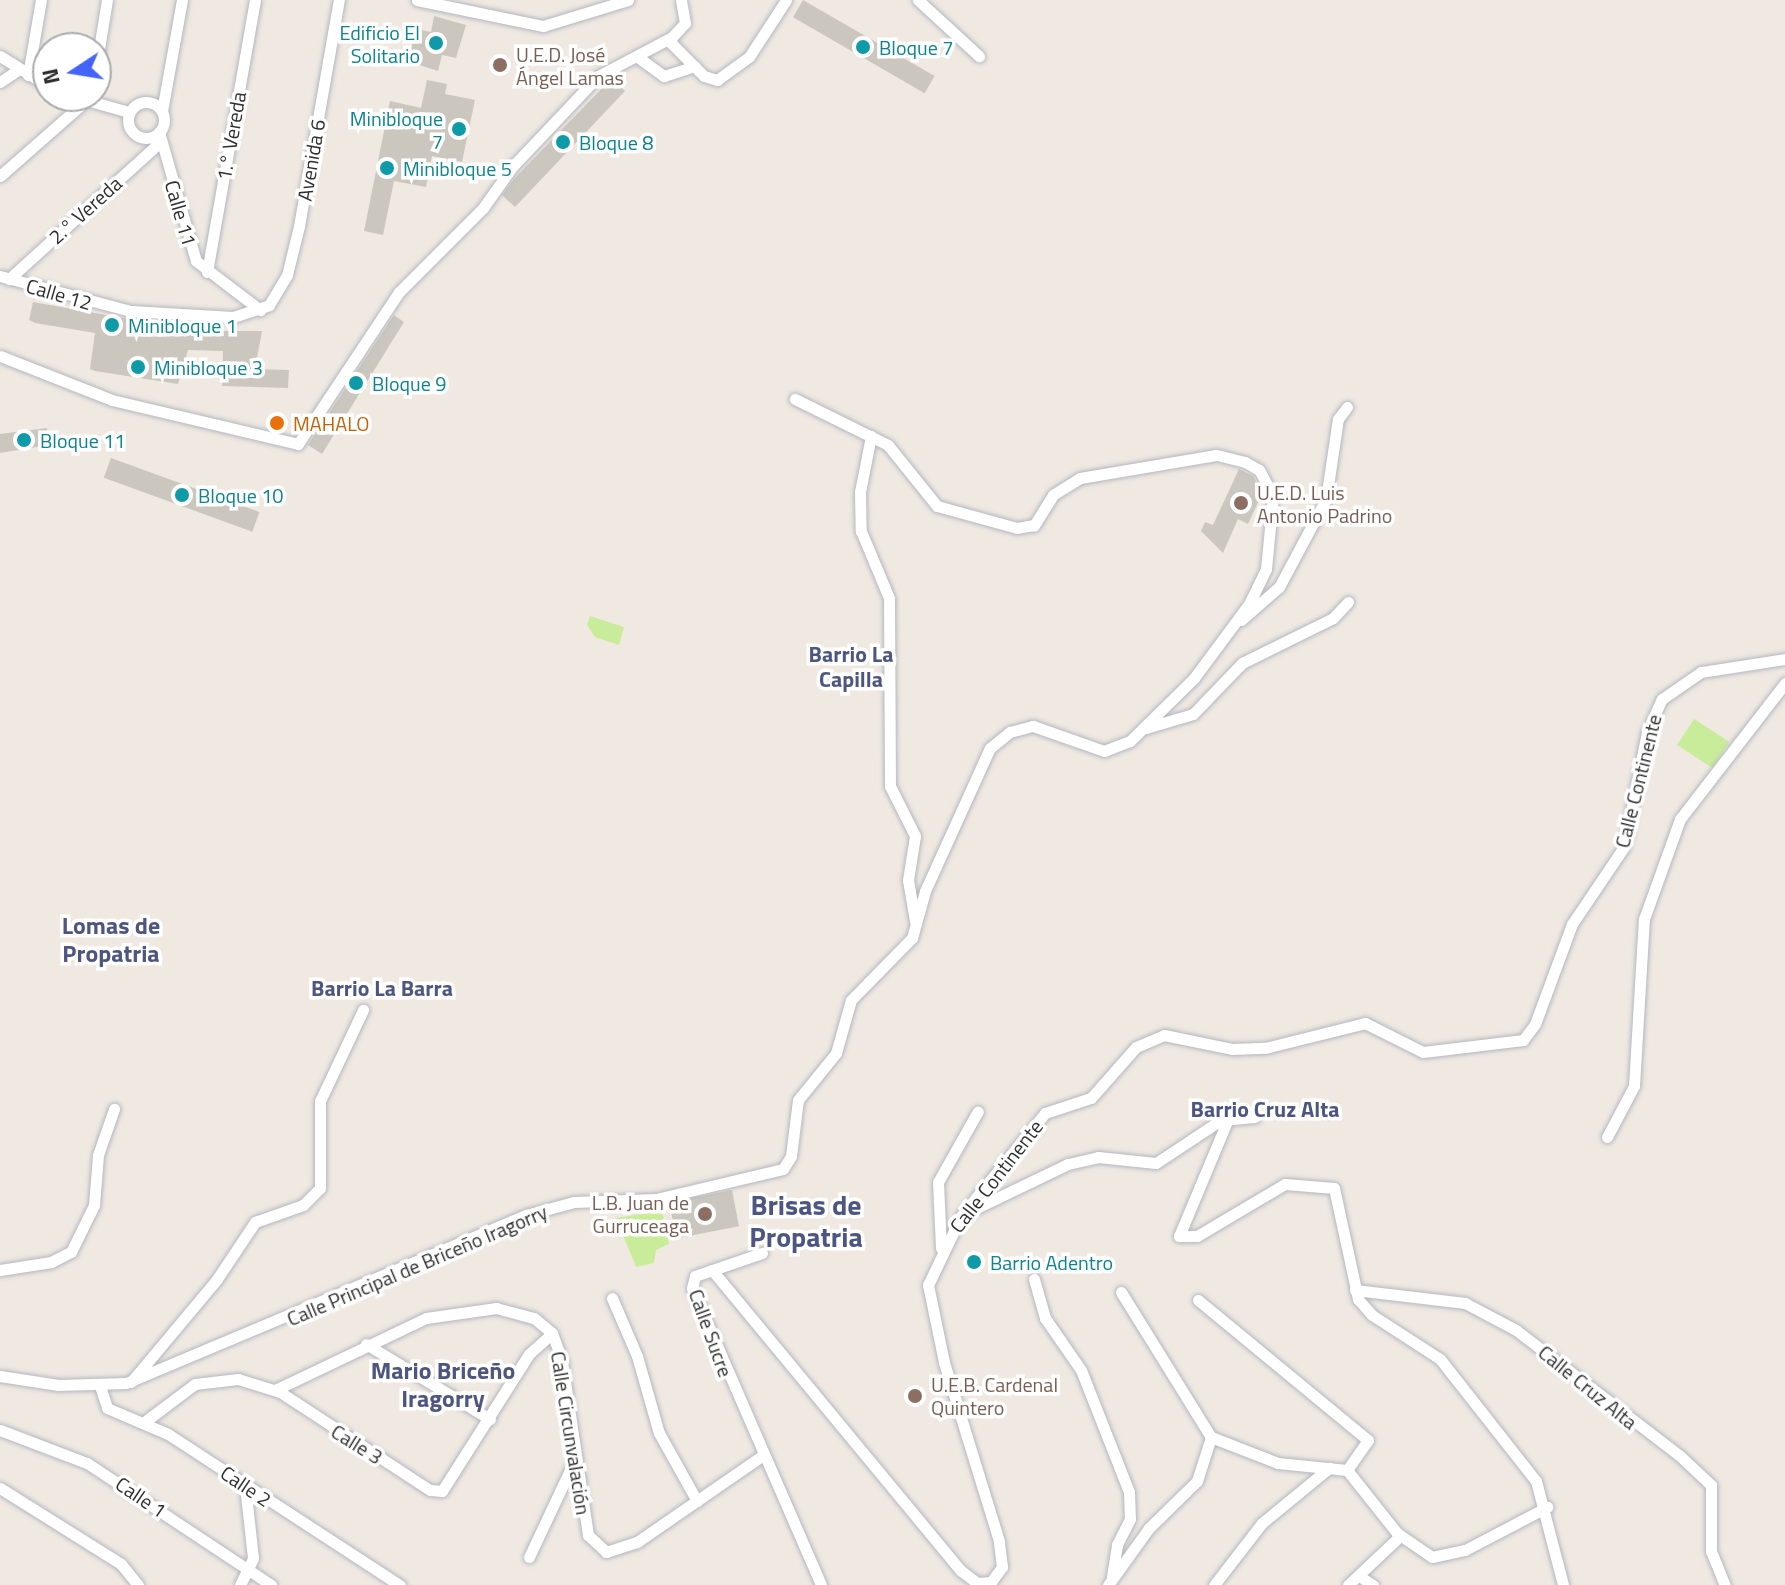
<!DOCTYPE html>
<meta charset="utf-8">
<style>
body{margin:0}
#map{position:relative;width:1785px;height:1585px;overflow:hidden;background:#efe9e1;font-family:"Titillium Web",sans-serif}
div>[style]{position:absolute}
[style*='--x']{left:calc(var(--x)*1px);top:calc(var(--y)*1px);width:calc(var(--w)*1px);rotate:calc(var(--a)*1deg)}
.pitch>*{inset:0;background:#c9ec9a;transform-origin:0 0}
.building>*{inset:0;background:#cbc7bf;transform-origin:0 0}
.roads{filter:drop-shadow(0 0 2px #b4b7c1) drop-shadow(0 0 2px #b4b7c1)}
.minor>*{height:11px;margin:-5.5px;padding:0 5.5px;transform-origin:5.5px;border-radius:5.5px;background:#fff}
.minor>.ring{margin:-5.5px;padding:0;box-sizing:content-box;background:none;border:11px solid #fff;border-radius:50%}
.dots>*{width:22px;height:22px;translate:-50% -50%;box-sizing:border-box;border:4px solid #fff;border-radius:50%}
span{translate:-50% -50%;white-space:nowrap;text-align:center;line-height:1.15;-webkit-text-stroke:7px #fff;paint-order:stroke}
.culture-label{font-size:20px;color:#0d838f}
.right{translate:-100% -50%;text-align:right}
.left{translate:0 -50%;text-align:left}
.education-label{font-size:20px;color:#785e54}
.street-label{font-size:20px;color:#2e2e2e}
.food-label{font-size:20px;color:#c56008}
.neighbourhood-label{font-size:22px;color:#4d5680;font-weight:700}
.quarter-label{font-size:24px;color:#4d5680;font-weight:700}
.district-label{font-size:28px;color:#4d5680;font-weight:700}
.north{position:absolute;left:32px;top:32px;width:80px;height:80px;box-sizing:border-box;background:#fff;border:2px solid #ababab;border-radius:50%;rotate:258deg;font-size:22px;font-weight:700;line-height:32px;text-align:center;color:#2e2e2e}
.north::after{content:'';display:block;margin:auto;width:28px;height:36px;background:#4264fb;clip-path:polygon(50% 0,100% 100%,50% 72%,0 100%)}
</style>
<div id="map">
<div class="pitch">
<div style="clip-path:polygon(590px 616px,624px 627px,619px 645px,595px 637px,587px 625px)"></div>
<div style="left:1694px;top:719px;width:42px;height:31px;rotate:33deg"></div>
<div style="clip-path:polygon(662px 1211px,669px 1244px,656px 1250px,654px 1263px,636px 1267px,616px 1218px)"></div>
</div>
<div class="building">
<div style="left:803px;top:0;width:152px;height:20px;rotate:30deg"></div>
<div style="clip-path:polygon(434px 16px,466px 25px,456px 58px,442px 55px,438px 71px,407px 61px,417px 29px,431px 32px)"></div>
<div style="clip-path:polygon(612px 78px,625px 91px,515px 207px,502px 195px,514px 179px)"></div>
<div style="clip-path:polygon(427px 80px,447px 84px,445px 94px,475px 100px,462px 162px,432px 156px,426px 187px,394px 181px,383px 235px,364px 231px,390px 101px,421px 108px)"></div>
<div style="clip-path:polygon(33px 302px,196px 331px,262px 331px,255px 369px,289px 370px,288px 388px,222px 386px,223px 351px,188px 350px,178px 384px,95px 371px,90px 369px,95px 333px,35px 323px,29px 320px)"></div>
<div style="clip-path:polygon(394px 315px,404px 322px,322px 454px,308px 445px)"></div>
<div style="clip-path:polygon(47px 428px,49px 445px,0 453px,0 434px)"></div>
<div style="left:111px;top:458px;width:158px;height:21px;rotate:20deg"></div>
<div style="clip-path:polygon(1239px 469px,1253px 476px,1262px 494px,1248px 524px,1238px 519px,1223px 553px,1201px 531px,1205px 522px,1213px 525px)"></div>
<div style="left:732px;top:1190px;width:37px;height:64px;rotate:79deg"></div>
</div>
<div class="roads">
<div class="minor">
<div style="--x:417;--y:0;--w:129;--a:11.7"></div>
<div style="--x:543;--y:26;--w:89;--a:-17"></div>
<div style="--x:918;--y:0;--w:83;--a:42.6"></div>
<div style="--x:668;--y:40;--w:51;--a:45"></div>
<div style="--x:704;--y:76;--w:14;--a:17"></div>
<div style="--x:717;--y:80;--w:39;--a:-36"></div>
<div style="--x:749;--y:57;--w:68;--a:-57"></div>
<div style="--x:0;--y:56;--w:57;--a:32"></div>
<div style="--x:639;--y:58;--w:31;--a:36"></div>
<div style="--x:664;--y:76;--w:32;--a:-18"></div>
<div style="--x:96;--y:67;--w:68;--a:-80.7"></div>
<div style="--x:28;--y:75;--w:76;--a:-80.2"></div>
<div style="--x:0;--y:82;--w:23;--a:-34"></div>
<div style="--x:72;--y:96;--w:59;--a:15.7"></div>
<div class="ring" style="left:128px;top:102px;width:25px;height:25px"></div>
<div style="--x:162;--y:111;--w:113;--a:-79.8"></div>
<div style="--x:159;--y:132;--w:134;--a:74"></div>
<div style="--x:196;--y:261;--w:81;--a:37.4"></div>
<div style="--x:0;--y:176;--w:121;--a:-41.3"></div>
<div style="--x:207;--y:272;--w:276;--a:-80"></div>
<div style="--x:0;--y:276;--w:136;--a:15"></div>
<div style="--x:131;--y:311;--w:102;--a:3.4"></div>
<div style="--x:233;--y:317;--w:38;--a:-18"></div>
<div style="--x:269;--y:305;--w:35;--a:-59"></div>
<div style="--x:287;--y:275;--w:50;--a:-76.2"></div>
<div style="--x:299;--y:226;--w:230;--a:-80"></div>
<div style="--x:9;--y:279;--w:205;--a:-42.2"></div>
<div style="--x:0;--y:356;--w:120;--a:21.4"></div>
<div style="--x:112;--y:400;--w:191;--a:13.3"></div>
<div style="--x:298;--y:444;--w:182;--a:-56.4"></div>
<div style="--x:399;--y:292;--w:119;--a:-45"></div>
<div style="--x:483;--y:208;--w:50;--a:-54.7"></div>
<div style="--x:512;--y:167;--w:125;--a:-46.6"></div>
<div style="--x:598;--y:76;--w:84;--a:-27.8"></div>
<div style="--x:672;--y:37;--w:19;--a:-47"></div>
<div style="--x:685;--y:23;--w:23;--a:-100"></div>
<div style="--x:871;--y:436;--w:57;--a:101.1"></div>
<div style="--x:860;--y:492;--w:39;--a:89"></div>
<div style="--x:861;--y:531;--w:73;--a:67.3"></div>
<div style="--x:889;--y:598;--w:188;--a:89.7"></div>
<div style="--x:890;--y:786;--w:56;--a:63.4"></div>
<div style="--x:915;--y:836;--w:45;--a:99"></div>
<div style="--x:908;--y:880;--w:42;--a:80.3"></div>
<div style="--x:1241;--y:620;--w:50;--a:-41"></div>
<div style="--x:1279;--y:587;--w:100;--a:-61.9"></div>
<div style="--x:1326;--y:499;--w:81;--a:-81.5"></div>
<div style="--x:1338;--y:419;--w:15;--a:-53"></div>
<div style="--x:1146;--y:728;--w:49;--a:-16.6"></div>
<div style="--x:1193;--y:714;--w:71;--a:-46.1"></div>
<div style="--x:1242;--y:663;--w:102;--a:-26.3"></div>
<div style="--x:1333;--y:618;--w:22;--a:-47"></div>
<div style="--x:1228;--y:1119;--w:127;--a:112.7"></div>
<div style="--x:1179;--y:1236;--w:18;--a:0"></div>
<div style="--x:1197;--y:1236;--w:102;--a:-30.6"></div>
<div style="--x:1285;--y:1184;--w:49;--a:4.7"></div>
<div style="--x:1334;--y:1188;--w:114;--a:77.8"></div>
<div style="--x:1358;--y:1299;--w:21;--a:49"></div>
<div style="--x:1372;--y:1315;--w:81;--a:32.9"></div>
<div style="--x:1440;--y:1359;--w:155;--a:51.8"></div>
<div style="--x:1536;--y:1481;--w:107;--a:75.4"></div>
<div style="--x:1607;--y:1137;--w:58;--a:-62.1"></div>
<div style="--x:1634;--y:1086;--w:167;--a:-86.6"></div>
<div style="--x:1644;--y:919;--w:106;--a:-70.2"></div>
<div style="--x:1680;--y:819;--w:172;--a:-52.3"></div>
<div style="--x:966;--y:1213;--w:113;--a:-25.7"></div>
<div style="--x:1068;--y:1164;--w:31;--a:-13"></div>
<div style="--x:1098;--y:1157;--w:58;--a:5.9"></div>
<div style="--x:1156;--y:1163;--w:78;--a:-33.5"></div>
<div style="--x:1221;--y:1120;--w:34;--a:-5"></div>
<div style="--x:941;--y:1248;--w:66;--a:-92.6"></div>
<div style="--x:938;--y:1182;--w:81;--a:-60.6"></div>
<div style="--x:762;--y:1253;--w:71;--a:161.1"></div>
<div style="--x:695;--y:1276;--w:12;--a:104"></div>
<div style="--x:692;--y:1288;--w:324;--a:66.5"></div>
<div style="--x:0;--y:1270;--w:52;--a:-8.9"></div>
<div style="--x:51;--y:1262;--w:22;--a:-27"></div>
<div style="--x:71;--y:1252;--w:52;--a:-63.9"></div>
<div style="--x:94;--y:1205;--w:50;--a:-85.4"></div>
<div style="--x:98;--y:1155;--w:49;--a:-70.8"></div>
<div style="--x:712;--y:1270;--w:389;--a:50.4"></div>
<div style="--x:960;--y:1570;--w:21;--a:37"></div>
<div style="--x:977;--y:1583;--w:14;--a:-4"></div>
<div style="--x:991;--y:1582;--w:19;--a:-54"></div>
<div style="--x:1002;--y:1567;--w:26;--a:-97"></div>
<div style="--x:999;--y:1541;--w:187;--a:-107.1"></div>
<div style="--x:944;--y:1362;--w:79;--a:-101.7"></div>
<div style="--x:928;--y:1285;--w:76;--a:-64.4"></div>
<div style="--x:961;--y:1216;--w:133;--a:-50.8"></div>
<div style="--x:1045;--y:1113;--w:48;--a:-18.1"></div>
<div style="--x:1091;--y:1098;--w:68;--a:-48.6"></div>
<div style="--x:1136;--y:1047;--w:30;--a:-23"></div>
<div style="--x:1164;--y:1035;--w:69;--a:11.6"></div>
<div style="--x:1232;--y:1049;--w:33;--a:-2"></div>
<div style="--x:1265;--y:1048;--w:103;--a:-14"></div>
<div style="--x:1365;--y:1023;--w:65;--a:26.6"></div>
<div style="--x:1423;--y:1052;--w:101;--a:-6.8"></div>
<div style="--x:1523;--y:1040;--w:20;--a:-53"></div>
<div style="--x:1535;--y:1024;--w:107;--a:-69.7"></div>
<div style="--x:1572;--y:924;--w:93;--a:-56"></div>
<div style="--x:1624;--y:847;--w:117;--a:-78.7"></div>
<div style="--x:1647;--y:732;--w:36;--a:-66"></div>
<div style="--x:1662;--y:699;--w:47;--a:-34.7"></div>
<div style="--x:1701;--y:672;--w:85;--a:-8.8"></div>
<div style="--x:1034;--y:1279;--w:41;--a:74.2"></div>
<div style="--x:1045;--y:1318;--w:63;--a:55.3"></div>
<div style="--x:1081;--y:1370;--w:131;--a:68.5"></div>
<div style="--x:1129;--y:1492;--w:27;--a:88"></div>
<div style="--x:1130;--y:1519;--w:29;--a:117"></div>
<div style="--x:1117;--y:1545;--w:33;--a:99"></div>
<div style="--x:1355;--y:1290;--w:111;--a:6.7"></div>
<div style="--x:1465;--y:1303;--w:58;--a:27.9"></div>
<div style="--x:1516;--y:1330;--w:205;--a:37.5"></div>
<div style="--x:1679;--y:1455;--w:44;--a:43.2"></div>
<div style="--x:1711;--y:1485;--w:66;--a:90"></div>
<div style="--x:1711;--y:1551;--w:37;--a:68"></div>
<div style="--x:1121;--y:1292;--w:171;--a:58.2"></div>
<div style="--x:612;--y:1298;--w:63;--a:66.7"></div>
<div style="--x:637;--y:1356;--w:80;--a:74.1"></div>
<div style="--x:659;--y:1433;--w:78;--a:60.8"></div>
<div style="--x:1198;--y:1300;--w:220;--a:39.5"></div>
<div style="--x:1368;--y:1440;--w:37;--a:125"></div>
<div style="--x:366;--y:1344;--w:145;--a:31.2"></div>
<div style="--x:0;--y:1376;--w:59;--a:8.8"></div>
<div style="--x:58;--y:1385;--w:68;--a:-1.7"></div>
<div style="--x:126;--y:1383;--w:434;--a:-22.8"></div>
<div style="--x:526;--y:1215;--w:50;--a:-15.2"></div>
<div style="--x:574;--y:1202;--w:82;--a:-2.1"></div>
<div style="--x:656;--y:1199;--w:130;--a:-13.3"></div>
<div style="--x:783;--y:1169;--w:15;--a:-58"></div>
<div style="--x:791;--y:1156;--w:56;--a:-82.9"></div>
<div style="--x:798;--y:1100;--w:60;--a:-51"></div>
<div style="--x:836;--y:1053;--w:55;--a:-74.2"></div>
<div style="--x:851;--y:1000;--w:87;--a:-45.5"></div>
<div style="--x:912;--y:938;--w:49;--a:-74.5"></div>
<div style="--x:925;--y:891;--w:157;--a:-65.6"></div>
<div style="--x:990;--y:748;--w:26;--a:-39"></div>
<div style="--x:1010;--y:732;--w:24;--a:-15"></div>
<div style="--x:1033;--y:726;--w:75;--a:19.4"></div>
<div style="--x:1104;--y:751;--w:28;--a:-21"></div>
<div style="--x:1130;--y:741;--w:90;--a:-44.5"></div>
<div style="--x:1194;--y:678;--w:92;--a:-53.4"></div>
<div style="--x:1249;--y:604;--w:39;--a:-64"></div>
<div style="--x:1266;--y:569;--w:73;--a:-84.5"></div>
<div style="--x:1273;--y:496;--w:30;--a:-118"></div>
<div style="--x:1259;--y:470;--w:16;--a:-150"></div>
<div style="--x:1245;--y:462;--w:30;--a:-166"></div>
<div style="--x:1216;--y:455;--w:138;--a:170.4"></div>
<div style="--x:1080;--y:478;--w:32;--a:148"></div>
<div style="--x:1053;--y:495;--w:36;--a:122"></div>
<div style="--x:1034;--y:525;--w:17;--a:170"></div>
<div style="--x:1017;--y:528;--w:83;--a:-164.6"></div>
<div style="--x:937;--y:506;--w:78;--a:-128.8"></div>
<div style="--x:888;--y:445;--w:104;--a:-153.7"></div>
<div style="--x:131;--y:1382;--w:134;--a:-50.1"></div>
<div style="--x:217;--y:1279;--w:69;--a:-56.3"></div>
<div style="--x:255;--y:1222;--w:51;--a:-19.5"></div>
<div style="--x:303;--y:1205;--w:24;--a:-45"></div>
<div style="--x:320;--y:1188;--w:87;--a:-90"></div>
<div style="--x:320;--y:1101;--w:101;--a:-64.7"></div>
<div style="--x:100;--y:1386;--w:23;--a:72"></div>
<div style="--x:107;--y:1408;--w:66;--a:23.1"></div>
<div style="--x:168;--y:1434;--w:277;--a:33.1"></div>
<div style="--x:275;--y:1390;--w:167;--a:-25.5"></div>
<div style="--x:426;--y:1318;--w:71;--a:-8.1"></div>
<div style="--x:496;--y:1308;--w:39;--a:15"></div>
<div style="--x:534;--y:1318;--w:23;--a:40"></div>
<div style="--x:552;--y:1333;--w:30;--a:70"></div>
<div style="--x:562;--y:1361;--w:176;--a:81.5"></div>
<div style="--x:588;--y:1535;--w:25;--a:43"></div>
<div style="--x:606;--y:1552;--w:33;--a:-18"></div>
<div style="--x:637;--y:1542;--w:150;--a:-34.6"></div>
<div style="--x:143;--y:1423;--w:65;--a:-36.9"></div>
<div style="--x:195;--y:1384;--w:43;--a:-6.6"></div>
<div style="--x:238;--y:1379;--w:44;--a:17.2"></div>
<div style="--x:280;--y:1392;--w:179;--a:33.2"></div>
<div style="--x:430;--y:1490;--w:12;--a:5"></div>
<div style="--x:442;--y:1491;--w:162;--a:-57.6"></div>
<div style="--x:529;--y:1354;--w:31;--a:-42"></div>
<div style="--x:0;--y:1430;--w:93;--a:20.8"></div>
<div style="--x:87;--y:1463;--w:221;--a:33.5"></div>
<div style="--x:1211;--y:1437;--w:72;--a:21.2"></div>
<div style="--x:1278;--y:1463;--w:69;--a:5.8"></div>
<div style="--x:1347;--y:1470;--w:80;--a:51.6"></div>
<div style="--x:1397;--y:1533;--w:42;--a:34.4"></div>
<div style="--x:1432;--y:1557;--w:34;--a:-12"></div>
<div style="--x:1465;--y:1550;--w:93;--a:-27.7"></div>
<div style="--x:0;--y:1488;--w:143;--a:32.1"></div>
<div style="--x:121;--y:1564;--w:27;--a:51"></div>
<div style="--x:529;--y:1557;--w:110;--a:-64.8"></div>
<div style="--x:1359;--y:1576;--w:17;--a:33"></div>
<div style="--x:240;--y:1585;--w:30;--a:-64"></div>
<div style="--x:253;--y:1558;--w:73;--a:-96.3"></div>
<div style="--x:1108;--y:1585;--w:70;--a:-54.3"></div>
<div style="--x:1149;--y:1528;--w:67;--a:-44.4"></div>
<div style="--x:1197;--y:1481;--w:46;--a:-72.3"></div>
<div style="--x:1214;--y:1585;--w:78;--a:-52.3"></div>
<div style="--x:1262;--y:1523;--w:87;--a:-39.4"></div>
<div style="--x:1348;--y:1585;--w:71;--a:-43.3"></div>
</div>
</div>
<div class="dots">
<div style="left:436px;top:43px;background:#0f9aa8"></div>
<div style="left:863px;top:47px;background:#0f9aa8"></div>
<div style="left:500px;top:65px;background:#8d6e63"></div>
<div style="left:459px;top:129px;background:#0f9aa8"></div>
<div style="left:563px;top:142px;background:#0f9aa8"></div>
<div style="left:387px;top:168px;background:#0f9aa8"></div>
<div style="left:112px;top:325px;background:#0f9aa8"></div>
<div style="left:138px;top:367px;background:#0f9aa8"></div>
<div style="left:356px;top:383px;background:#0f9aa8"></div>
<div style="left:277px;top:423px;background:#e8710a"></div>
<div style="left:24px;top:440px;background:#0f9aa8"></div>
<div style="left:182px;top:495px;background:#0f9aa8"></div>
<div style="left:1241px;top:503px;background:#8d6e63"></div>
<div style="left:705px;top:1214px;background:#8d6e63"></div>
<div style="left:974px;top:1262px;background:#0f9aa8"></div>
<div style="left:915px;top:1396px;background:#8d6e63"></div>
</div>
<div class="culture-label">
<span class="right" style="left:420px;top:44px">Edificio El<br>Solitario</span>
<span class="left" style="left:879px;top:47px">Bloque 7</span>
<span class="right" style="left:443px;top:130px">Minibloque<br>7</span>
<span class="left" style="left:579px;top:142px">Bloque 8</span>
<span class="left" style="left:403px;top:168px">Minibloque 5</span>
<span class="left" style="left:128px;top:325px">Minibloque 1</span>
<span class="left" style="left:154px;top:367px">Minibloque 3</span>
<span class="left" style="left:372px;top:383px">Bloque 9</span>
<span class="left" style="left:40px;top:440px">Bloque 11</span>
<span class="left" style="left:198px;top:495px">Bloque 10</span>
<span class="left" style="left:990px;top:1262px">Barrio Adentro</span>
</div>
<div class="education-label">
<span class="left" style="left:516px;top:66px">U.E.D. José<br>Ángel Lamas</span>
<span class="left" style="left:1257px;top:504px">U.E.D. Luis<br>Antonio Padrino</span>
<span class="right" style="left:689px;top:1214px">L.B. Juan de<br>Gurruceaga</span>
<span class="left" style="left:931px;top:1396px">U.E.B. Cardenal<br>Quintero</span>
</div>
<div class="street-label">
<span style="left:231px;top:136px;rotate:-80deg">1.° Vereda</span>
<span style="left:311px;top:160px;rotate:-80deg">Avenida 6</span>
<span style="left:85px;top:210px;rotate:-42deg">2.° Vereda</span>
<span style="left:181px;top:213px;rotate:74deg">Calle 11</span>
<span style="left:59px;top:294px;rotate:16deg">Calle 12</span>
<span style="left:1638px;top:781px;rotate:-76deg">Calle Continente</span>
<span style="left:996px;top:1176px;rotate:-52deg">Calle Continente</span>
<span style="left:417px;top:1265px;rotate:-23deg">Calle Principal de Briceño Iragorry</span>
<span style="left:711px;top:1333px;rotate:70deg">Calle Sucre</span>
<span style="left:1588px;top:1387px;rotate:39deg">Calle Cruz Alta</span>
<span style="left:571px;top:1433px;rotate:81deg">Calle Circunvalación</span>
<span style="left:357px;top:1444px;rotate:32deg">Calle 3</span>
<span style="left:246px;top:1486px;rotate:34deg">Calle 2</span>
<span style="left:141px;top:1497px;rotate:34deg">Calle 1</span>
</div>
<div class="food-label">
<span class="left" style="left:293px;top:423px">MAHALO</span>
</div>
<div class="neighbourhood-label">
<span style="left:851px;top:667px">Barrio La<br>Capilla</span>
<span style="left:382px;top:989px">Barrio La Barra</span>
<span style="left:1265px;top:1110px">Barrio Cruz Alta</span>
</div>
<div class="quarter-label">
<span style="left:111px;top:940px">Lomas de<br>Propatria</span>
<span style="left:443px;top:1385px">Mario Briceño<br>Iragorry</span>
</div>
<div class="district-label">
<span style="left:806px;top:1221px">Brisas de<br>Propatria</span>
</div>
<div class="north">N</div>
</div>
